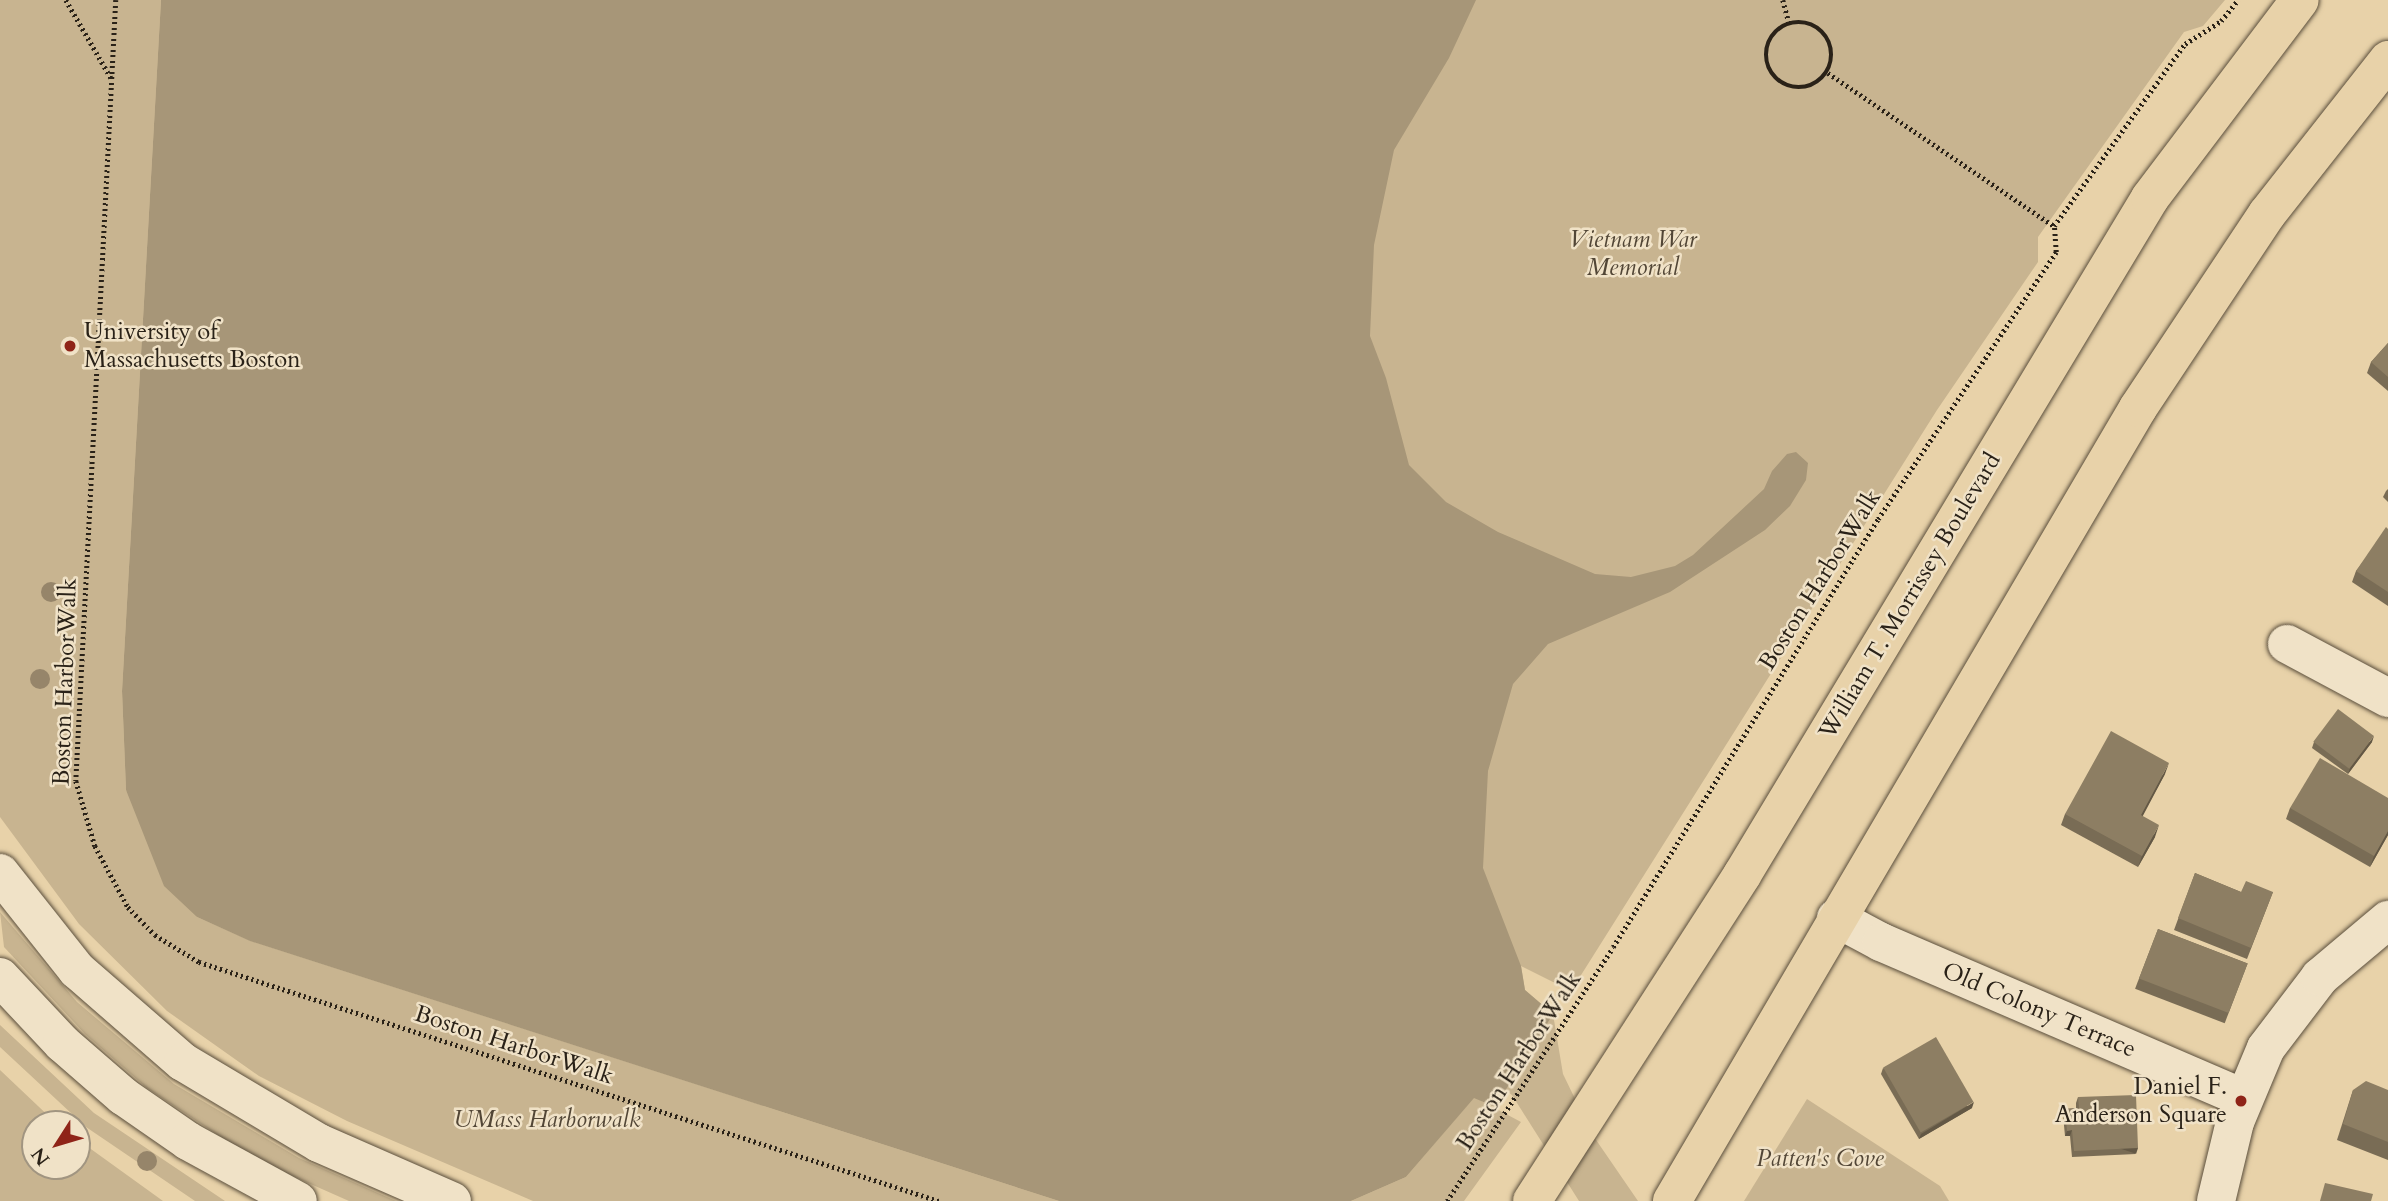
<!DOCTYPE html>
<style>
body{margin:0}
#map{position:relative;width:2388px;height:1201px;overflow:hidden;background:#e8d2a9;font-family:Cardo,serif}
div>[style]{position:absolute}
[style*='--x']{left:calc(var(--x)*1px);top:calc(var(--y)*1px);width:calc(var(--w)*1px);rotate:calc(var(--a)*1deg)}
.green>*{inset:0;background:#c8b490}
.water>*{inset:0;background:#a79678}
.path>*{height:4.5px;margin-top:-2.25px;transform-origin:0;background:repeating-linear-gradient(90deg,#2a2218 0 2px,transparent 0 5.5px)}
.path>.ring{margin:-2.25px;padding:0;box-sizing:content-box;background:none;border:4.5px solid #2a2218;border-radius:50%}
.roads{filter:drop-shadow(0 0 2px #5a4e3c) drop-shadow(0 0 2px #5a4e3c)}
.street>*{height:38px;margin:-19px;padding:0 19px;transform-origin:19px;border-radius:19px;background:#f0e2c7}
.secondary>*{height:38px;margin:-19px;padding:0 19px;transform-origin:19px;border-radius:19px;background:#f0e2c7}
.primary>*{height:38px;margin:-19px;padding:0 19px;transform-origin:19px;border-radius:19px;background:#e8d2a9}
.trees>*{width:20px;height:20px;margin:-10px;border-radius:50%;background:#96856a}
.wall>*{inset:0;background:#796c55;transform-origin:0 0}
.shaded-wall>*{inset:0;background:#635845;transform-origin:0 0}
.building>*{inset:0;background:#8d7e63;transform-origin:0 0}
.dots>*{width:19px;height:19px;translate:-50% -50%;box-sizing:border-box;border:4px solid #f0e2c7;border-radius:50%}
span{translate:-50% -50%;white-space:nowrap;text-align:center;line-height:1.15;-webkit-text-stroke:5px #f0e2c7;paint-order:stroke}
.park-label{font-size:24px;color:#524636;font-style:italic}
.poi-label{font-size:24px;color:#2a2218}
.left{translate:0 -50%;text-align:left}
.right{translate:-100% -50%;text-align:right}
.street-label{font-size:24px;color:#2a2218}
.north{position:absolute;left:21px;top:1110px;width:70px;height:70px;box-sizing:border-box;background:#f0e2c7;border:2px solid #a19581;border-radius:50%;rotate:233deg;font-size:19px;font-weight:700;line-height:28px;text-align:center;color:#2a2218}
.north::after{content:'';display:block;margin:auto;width:24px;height:32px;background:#8f2418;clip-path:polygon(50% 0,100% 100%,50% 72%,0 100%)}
</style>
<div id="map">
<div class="green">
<i style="clip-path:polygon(0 0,161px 0,122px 691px,126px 790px,197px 917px,251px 941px,1059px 1201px,533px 1201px,347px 1121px,259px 1076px,167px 1011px,79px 924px,0 817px)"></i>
<i style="clip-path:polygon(252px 0,2225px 0,2203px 26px,2184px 32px,2038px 237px,2038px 262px,1937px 410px,1571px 991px,1521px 966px,1525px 990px,1553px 1014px,1563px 1074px,1592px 1134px,1638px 1201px,1579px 1201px,1512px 1095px,1487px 1077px)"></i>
<i style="clip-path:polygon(0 912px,77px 1002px,174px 1084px,299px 1158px,396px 1201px,349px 1201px,288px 1174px,224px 1139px,147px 1088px,85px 1034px,4px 947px)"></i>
<i style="clip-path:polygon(0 1025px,94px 1113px,225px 1201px,195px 1201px,86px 1127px,0 1047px)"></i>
<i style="clip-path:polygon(0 1070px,57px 1124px,35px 1124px,35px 1166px,77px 1166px,77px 1139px,163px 1201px,0 1201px)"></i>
<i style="clip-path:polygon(1474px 1097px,1521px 1122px,1464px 1201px,1351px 1201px,1406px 1177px)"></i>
<i style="clip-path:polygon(1807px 1099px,1940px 1186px,1949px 1201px,1744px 1201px)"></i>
</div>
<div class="water">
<i style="clip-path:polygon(161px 0,1476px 0,1449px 58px,1394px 150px,1374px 245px,1370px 336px,1386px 378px,1409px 465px,1446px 502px,1498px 532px,1595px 574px,1631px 577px,1675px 566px,1693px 555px,1764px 489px,1772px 471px,1787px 454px,1796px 452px,1808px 463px,1806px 480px,1790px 506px,1765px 530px,1670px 592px,1548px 644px,1513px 684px,1488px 771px,1483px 868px,1521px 966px,1525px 990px,1553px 1014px,1495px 1107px,1474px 1098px,1406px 1177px,1351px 1201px,1059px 1201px,250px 941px,197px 917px,164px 886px,126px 790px,122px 691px)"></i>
</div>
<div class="path">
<i style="--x:66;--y:0;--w:90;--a:60"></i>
<i style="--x:116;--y:0;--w:782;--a:92.93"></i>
<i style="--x:76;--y:781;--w:68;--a:73.7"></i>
<i style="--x:95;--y:846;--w:69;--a:61.6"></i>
<i style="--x:128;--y:907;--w:39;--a:46"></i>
<i style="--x:155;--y:935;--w:52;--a:31.5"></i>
<i style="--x:199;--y:962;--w:778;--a:17.9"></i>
<i style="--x:1783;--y:0;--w:24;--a:75"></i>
<i class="ring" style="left:1766px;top:22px;width:61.5px;height:61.5px"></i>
<i style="--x:1828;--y:73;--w:273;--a:34.1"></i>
<i style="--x:1447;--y:1201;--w:303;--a:-56.8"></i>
<i style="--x:1613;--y:947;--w:503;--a:-58.24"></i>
<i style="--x:1878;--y:519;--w:321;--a:-56.3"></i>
<i style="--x:2056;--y:252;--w:26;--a:-94"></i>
<i style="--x:2054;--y:226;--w:224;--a:-54.3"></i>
<i style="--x:2185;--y:44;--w:43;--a:-32.6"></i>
<i style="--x:2221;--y:21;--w:27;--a:-51"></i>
</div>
<div class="roads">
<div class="street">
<i style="--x:2287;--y:644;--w:115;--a:28.1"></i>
</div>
<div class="secondary">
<i style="--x:0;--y:873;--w:124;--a:51.6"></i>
<i style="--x:77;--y:970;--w:140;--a:41"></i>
<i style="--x:183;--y:1062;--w:158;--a:30.8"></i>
<i style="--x:319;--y:1143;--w:145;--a:23.6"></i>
<i style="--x:1836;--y:918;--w:51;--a:28.1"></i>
<i style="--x:1881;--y:942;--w:394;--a:23.3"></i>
<i style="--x:0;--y:977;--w:91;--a:46.8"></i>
<i style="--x:62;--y:1043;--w:81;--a:41"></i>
<i style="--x:123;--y:1096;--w:79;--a:34.7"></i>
<i style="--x:188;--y:1141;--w:125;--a:28.6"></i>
<i style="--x:2216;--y:1201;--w:81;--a:-76.5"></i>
<i style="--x:2235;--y:1122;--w:80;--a:-67.3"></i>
<i style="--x:2266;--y:1048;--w:89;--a:-52.7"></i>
<i style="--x:2320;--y:977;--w:89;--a:-40"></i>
</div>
<div class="primary">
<i style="--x:1532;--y:1201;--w:388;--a:-57.2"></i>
<i style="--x:1742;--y:875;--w:790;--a:-58.92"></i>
<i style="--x:2150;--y:198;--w:248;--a:-52.9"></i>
<i style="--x:1672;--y:1201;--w:920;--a:-59.56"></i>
<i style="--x:2138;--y:408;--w:233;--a:-56.4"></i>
<i style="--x:2267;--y:214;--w:196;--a:-51.8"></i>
</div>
</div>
<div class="trees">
<i style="left:51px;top:592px"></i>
<i style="left:40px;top:679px"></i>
<i style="left:147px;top:1161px"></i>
</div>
<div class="wall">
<i style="clip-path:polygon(2388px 343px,2388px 391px,2367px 373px,2371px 362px)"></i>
<i style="clip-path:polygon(2388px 489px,2388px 502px,2383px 497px,2386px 491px)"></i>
<i style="clip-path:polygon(2388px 529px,2388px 606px,2352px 582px,2356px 571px)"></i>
<i style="clip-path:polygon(2314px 742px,2372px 742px,2348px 774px,2312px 748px)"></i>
<i style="clip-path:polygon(2165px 774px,2142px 816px,2155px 837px,2138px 867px,2061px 825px,2065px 814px)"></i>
<i style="clip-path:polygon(2388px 798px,2388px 835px,2370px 867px,2286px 819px,2290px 808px)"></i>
<i style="clip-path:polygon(2195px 873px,2241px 892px,2273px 892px,2247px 959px,2174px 930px)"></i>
<i style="left:2158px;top:929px;width:96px;height:64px;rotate:21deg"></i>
<i style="clip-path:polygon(1883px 1068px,1972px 1108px,1919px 1139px,1881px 1074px)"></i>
<i style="clip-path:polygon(2353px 1090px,2388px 1090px,2388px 1160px,2337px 1140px)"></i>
<i style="clip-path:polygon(2078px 1097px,2136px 1154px,2072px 1157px,2070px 1136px,2065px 1136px,2063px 1115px,2065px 1109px,2076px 1108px,2076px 1103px)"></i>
</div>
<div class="shaded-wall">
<i style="clip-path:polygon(2374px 736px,2372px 742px,2348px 774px,2350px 768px)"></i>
<i style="clip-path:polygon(2169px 763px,2165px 774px,2137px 827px,2141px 815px)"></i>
<i style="clip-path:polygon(2159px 825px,2155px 837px,2138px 867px,2142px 856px)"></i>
<i style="clip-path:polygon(2388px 831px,2388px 835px,2370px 867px,2374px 856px)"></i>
<i style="clip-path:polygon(1974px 1102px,1972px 1108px,1919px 1139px,1921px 1134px)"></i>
<i style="clip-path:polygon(2072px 1130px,2070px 1136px,2065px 1136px,2067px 1131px)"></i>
<i style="left:2138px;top:1148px;width:6px;height:64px;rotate:108deg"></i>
</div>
<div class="building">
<i style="clip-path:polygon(2388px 343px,2388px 377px,2371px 362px)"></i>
<i style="clip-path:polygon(2386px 527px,2388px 529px,2388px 592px,2356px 571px)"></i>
<i style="left:2338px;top:709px;width:45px;height:41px;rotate:37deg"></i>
<i style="clip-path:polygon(2111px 731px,2169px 763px,2141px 815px,2159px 825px,2142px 856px,2065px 814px)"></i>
<i style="clip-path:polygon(2320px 758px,2388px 798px,2388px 831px,2374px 856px,2290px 808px)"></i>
<i style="clip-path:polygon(2195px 873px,2241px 892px,2246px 881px,2273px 892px,2251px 948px,2178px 918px)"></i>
<i style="left:2158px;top:929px;width:96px;height:53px;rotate:21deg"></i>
<i style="left:1936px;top:1037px;width:75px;height:61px;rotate:60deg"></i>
<i style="clip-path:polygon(2366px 1081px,2388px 1090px,2388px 1142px,2343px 1124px,2353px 1090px)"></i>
<i style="clip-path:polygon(2136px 1095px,2138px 1148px,2074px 1151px,2072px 1130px,2067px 1131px,2065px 1109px,2079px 1108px,2078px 1097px)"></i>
<i style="clip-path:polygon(2325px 1183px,2373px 1194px,2371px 1201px,2320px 1201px)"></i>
</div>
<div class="dots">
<i style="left:70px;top:346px;background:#8f2418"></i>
<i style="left:2241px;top:1101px;background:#8f2418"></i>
</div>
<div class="park-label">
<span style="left:1633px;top:254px">Vietnam War<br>Memorial</span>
<span style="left:547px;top:1120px">UMass Harborwalk</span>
<span style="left:1820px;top:1159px">Patten's Cove</span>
</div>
<div class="poi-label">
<span class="left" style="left:84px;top:346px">University of<br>Massachusetts Boston</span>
<span class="right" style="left:2227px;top:1101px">Daniel F.<br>Anderson Square</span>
</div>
<div class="street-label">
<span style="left:1820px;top:580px;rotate:-58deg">Boston HarborWalk</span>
<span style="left:1910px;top:596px;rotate:-59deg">William T. Morrissey Boulevard</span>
<span style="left:65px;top:682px;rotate:-88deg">Boston HarborWalk</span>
<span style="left:2039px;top:1010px;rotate:23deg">Old Colony Terrace</span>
<span style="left:514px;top:1045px;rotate:18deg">Boston HarborWalk</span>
<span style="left:1519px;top:1061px;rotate:-57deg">Boston HarborWalk</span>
</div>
<div class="north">N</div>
</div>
